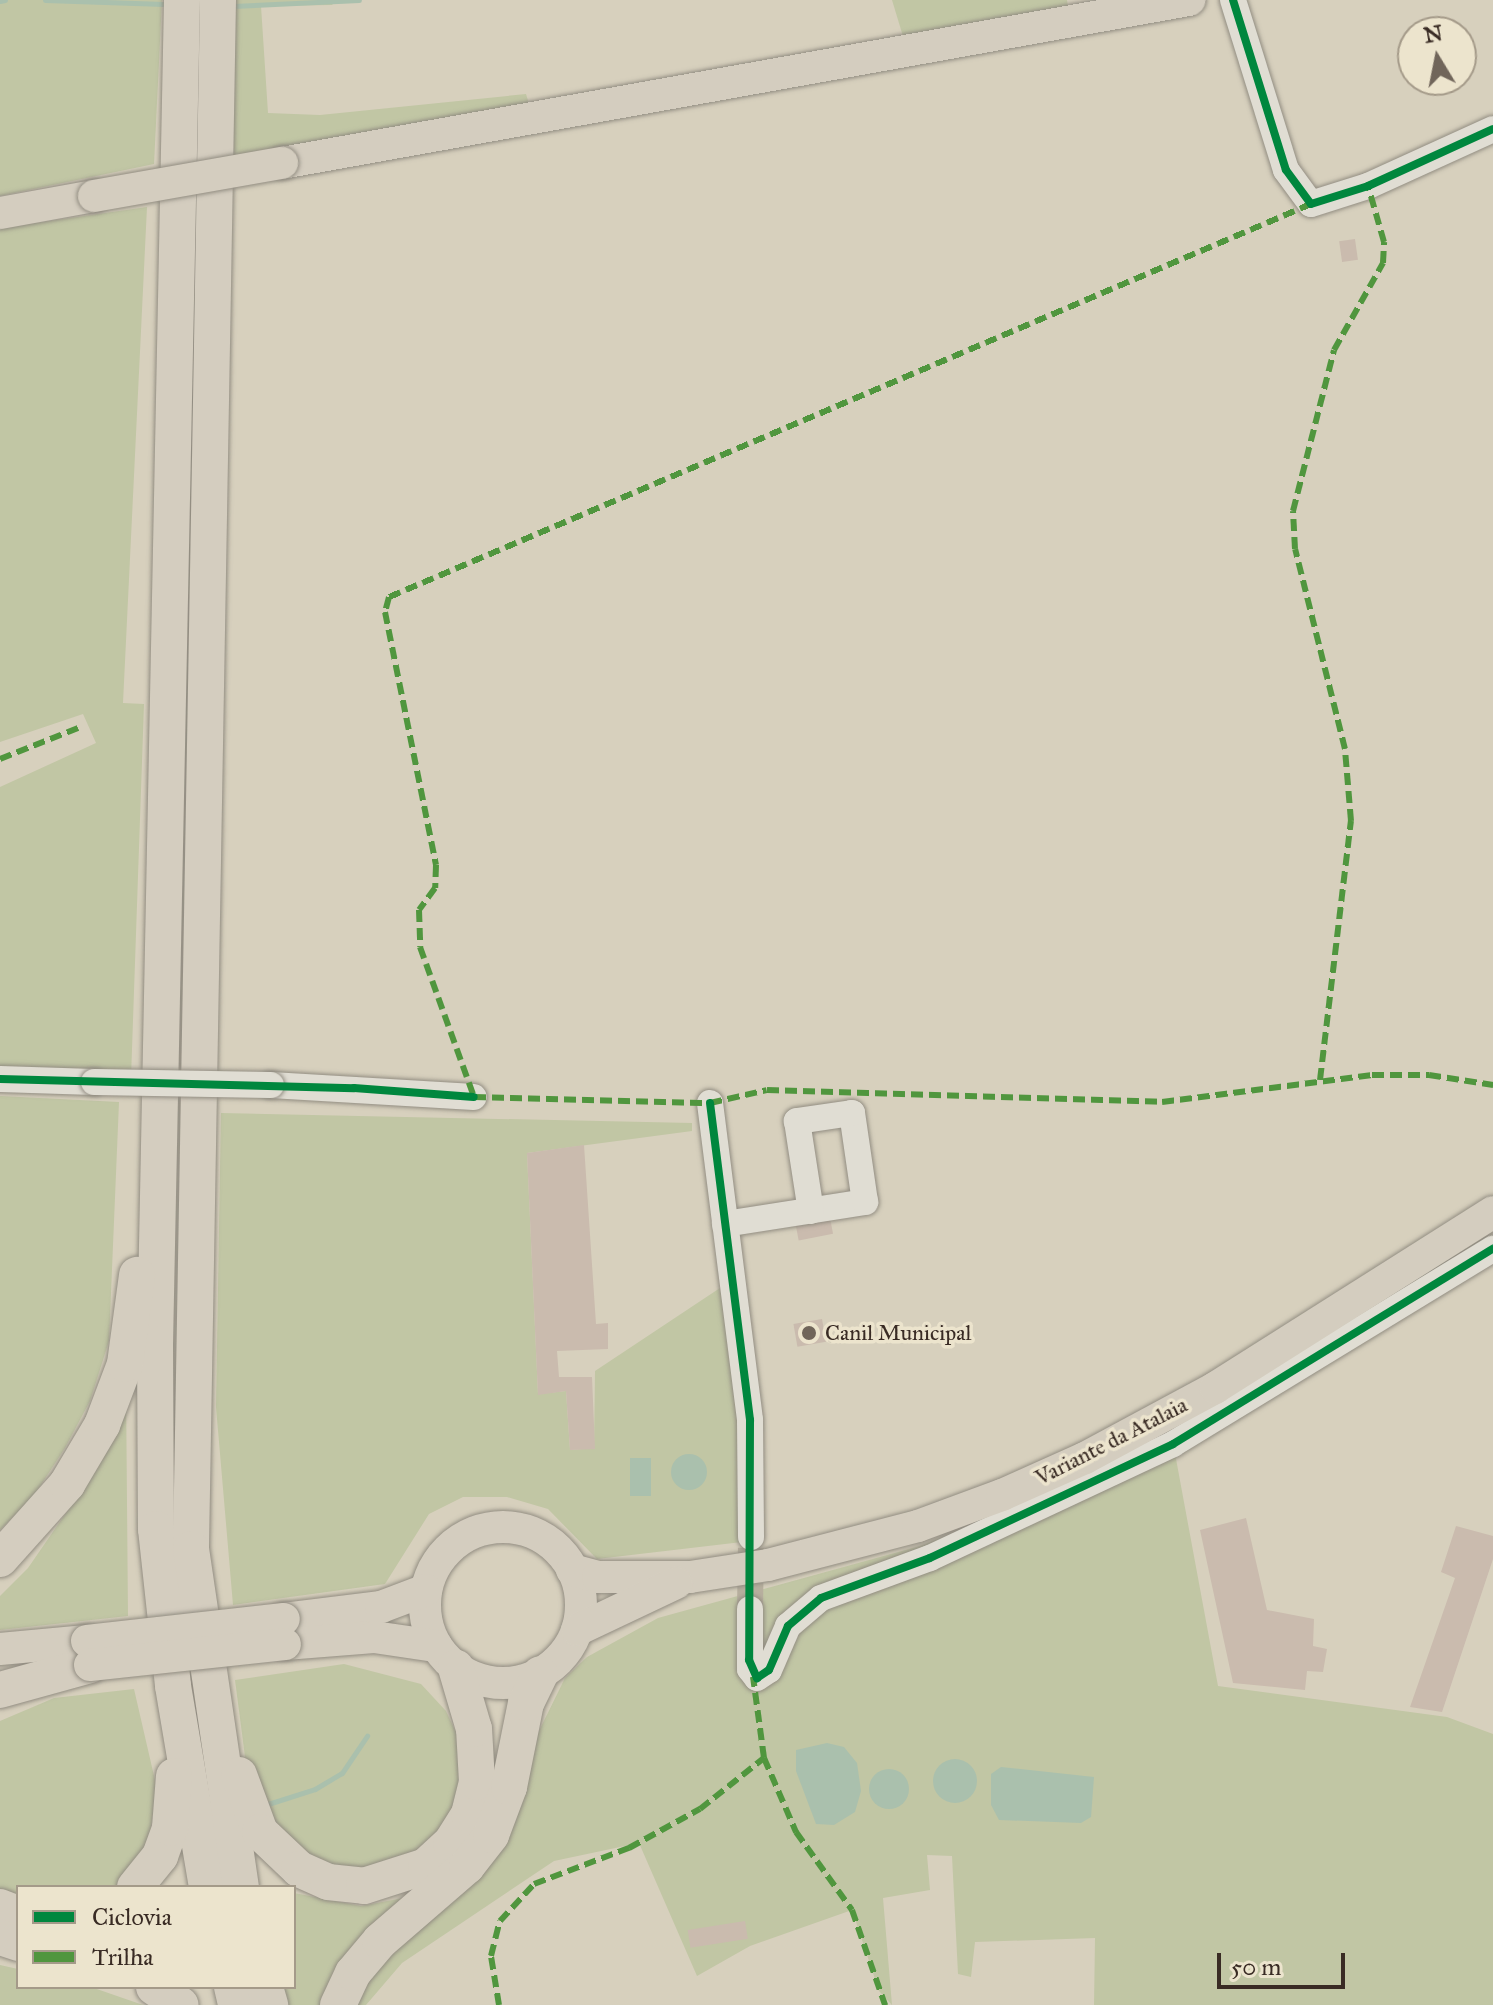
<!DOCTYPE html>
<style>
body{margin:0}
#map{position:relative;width:1493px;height:2005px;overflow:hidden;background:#d7d0bd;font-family:"IM FELL Great Primer",serif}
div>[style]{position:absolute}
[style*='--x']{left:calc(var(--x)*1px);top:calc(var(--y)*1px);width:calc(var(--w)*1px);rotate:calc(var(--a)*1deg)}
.green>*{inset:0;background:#c1c6a4}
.water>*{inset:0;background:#aac0ad;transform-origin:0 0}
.round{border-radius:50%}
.stream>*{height:5px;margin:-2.5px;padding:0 2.5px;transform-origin:2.5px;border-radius:2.5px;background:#aac0ad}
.building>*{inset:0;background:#cabbae;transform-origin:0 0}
.minor-tunnel>*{height:26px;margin-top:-13px;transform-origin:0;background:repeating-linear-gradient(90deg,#b7af9e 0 26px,transparent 0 39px)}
.roads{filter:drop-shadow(0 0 2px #928d82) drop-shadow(0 0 2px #928d82)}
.minor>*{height:26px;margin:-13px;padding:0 13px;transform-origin:13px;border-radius:13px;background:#e0ddd3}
.major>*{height:32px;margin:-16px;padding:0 16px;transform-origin:16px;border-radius:16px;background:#d4cdbf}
.major>.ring{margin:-16px;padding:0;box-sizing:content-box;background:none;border:32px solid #d4cdbf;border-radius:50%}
.highway>*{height:36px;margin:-18px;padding:0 18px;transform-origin:18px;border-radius:18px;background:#d4cdbf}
.bridges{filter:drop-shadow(0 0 2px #928d82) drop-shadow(0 0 2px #928d82)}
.minor-bridge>*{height:26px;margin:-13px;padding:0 13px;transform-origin:13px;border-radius:13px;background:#e0ddd3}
.major-bridge>*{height:32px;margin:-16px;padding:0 16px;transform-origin:16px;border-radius:16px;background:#d4cdbf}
.quiet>*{height:6px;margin-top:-3px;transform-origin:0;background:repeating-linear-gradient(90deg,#50963e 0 12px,transparent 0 18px)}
.cycleway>*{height:8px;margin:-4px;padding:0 4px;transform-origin:4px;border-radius:4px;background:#00873e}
.dots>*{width:22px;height:22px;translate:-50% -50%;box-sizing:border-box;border:4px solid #ece4cd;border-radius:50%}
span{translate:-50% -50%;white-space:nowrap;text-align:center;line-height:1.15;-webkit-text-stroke:7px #ece4cd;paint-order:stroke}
.poi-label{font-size:22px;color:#392b24}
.left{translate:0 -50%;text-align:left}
.street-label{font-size:22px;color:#392b24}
.legend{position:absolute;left:16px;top:1885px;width:280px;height:104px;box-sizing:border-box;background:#ece4cd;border:2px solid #a49a89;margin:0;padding:10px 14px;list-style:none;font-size:24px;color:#392b24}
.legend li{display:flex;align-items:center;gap:16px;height:40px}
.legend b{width:40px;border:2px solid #a49a89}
.north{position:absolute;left:1397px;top:16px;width:80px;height:80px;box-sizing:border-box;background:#ece4cd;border:2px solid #a49a89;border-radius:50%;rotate:350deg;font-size:22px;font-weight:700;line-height:32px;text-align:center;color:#392b24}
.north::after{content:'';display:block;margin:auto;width:28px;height:36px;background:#70655a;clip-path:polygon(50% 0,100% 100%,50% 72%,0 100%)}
.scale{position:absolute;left:1217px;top:1953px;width:128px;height:36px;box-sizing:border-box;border:4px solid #392b24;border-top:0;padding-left:10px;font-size:24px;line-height:28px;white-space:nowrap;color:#392b24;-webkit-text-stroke:6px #ece4cd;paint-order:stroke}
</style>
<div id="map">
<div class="green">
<i style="clip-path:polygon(0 0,162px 0,154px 164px,0 196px)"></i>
<i style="clip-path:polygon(232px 0,336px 0,332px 5px,261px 6px,268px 113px,320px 115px,526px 94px,530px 107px,230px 164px)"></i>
<i style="clip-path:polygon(892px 0,1067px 0,1069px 15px,905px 43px)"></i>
<i style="clip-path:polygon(147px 207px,123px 703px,144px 704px,131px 1078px,0 1070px,0 787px,96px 743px,83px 714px,0 742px,0 228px)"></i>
<i style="clip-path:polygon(0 1096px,119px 1102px,109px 1341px,90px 1401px,65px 1448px,33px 1497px,0 1530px)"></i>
<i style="clip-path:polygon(221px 1113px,692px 1123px,692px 1131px,527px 1153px,538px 1394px,566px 1391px,570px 1450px,594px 1448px,595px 1371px,720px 1288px,739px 1407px,742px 1542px,597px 1559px,548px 1509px,507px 1497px,463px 1497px,429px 1514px,385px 1584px,233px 1605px,216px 1407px)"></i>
<i style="clip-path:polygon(126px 1387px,128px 1616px,0 1630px,0 1596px,28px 1568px,77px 1497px)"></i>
<i style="clip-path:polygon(1174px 1448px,1218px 1686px,1447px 1717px,1493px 1734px,1493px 2005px,1094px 2005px,1095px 1938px,975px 1942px,971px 1977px,958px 1974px,952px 1856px,927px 1855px,930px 1890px,883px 1898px,892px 2005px,879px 1991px,852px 1910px,750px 1946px,697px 1976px,639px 1843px,554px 1861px,402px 1963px,366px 2005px,353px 2005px,537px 1735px,565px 1678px,587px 1657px,658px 1618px,920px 1546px)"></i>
<i style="clip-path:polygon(344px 1664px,421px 1684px,446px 1711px,458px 1737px,462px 1777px,442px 1841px,356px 1878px,305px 1866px,250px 1795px,235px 1680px)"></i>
<i style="clip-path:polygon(134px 1689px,157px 1789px,147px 1851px,122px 1887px,18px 1887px,18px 1904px,0 1897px,0 1721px,54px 1698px)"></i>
<i style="clip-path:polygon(294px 1893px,361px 1906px,419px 1895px,321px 2005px,287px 2005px,282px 1987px,294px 1987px)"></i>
<i style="clip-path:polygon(0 1965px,18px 1969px,18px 1987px,91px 1987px,143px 2005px,0 2005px)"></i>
</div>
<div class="water">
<i class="round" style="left:671px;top:1454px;width:36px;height:36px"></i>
<i style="left:630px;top:1458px;width:21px;height:38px"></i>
<i style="clip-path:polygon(827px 1743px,844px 1747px,857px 1763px,861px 1791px,855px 1812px,834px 1825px,816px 1824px,796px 1771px,796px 1750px)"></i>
<i class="round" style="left:933px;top:1759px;width:44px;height:44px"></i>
<i style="clip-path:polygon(1001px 1767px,1094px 1777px,1091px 1817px,1081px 1823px,999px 1820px,991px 1805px,991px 1774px)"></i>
<i class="round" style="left:869px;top:1769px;width:40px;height:40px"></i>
</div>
<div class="stream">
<i style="--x:45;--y:0;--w:119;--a:1.9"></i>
<i style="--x:0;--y:1;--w:5;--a:-11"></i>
<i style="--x:233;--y:6;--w:126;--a:-2.7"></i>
<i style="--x:268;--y:1804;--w:49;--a:-17.7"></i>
<i style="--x:315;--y:1789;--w:31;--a:-31"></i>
<i style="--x:342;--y:1773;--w:45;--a:-56"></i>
</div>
<div class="building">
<i style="left:1355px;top:239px;width:21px;height:16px;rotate:82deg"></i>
<i style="clip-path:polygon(584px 1145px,596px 1324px,608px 1323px,608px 1349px,557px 1351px,559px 1377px,592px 1377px,595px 1449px,570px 1450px,566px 1391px,538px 1395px,527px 1153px)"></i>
<i style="left:830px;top:1218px;width:16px;height:35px;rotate:79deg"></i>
<i style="left:822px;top:1319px;width:23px;height:29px;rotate:80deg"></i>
<i style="clip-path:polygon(1246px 1518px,1267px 1610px,1314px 1619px,1313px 1646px,1327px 1649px,1323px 1672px,1307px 1671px,1305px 1690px,1233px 1683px,1200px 1530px)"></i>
<i style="clip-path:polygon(1456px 1526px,1493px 1536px,1493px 1559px,1442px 1712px,1410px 1707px,1455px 1578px,1441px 1572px)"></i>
<i style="left:745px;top:1921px;width:18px;height:58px;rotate:81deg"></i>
</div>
<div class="minor-tunnel">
<i style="--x:750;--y:1609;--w:61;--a:-89.1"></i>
</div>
<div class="roads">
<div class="minor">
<i style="--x:1233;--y:0;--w:178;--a:72.7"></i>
<i style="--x:1286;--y:170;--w:42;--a:53.7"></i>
<i style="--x:1311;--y:204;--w:60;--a:-17.5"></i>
<i style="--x:1368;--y:186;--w:137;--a:-24.5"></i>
<i style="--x:0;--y:1079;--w:94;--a:1.8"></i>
<i style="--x:271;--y:1085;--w:203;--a:3.4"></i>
<i style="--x:710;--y:1103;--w:320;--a:82.8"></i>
<i style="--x:750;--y:1420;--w:117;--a:89.5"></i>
<i style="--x:725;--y:1224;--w:142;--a:-8.9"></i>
<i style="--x:865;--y:1202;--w:90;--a:-98.3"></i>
<i style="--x:852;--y:1113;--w:56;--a:171.7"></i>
<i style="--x:797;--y:1121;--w:91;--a:81.2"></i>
<i style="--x:750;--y:1609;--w:60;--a:90"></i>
<i style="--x:750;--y:1669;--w:11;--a:52"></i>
<i style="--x:757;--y:1678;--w:14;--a:-34"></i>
<i style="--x:769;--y:1670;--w:48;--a:-66.6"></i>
<i style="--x:788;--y:1626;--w:43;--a:-40.3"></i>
<i style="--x:821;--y:1598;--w:116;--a:-20.2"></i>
<i style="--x:930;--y:1558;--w:268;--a:-25.1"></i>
<i style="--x:1173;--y:1444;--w:375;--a:-31.4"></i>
</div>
<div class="major">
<i style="--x:282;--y:163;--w:922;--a:-10.19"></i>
<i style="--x:0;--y:213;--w:96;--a:-10.3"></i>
<i class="ring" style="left:425px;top:1527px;width:124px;height:124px"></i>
<i style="--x:572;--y:1570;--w:27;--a:15"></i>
<i style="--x:598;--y:1577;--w:92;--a:0"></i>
<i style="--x:690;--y:1577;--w:79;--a:-8.7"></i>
<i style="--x:768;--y:1565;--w:155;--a:-14.6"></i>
<i style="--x:918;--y:1526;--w:90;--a:-20.3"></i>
<i style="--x:1002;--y:1495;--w:91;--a:-24"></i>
<i style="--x:1085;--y:1458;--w:148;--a:-28.3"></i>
<i style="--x:1215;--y:1388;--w:329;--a:-32.3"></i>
<i style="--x:284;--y:1619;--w:98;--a:-7.1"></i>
<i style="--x:381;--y:1607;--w:48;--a:-20.7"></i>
<i style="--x:577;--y:1630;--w:110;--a:-25.4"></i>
<i style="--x:285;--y:1644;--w:89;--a:-4.5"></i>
<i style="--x:374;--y:1637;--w:63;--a:8.3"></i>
<i style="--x:0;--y:1649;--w:87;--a:-5.3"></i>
</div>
<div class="highway">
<i style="--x:182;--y:0;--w:1344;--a:91.15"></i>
<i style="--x:155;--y:1344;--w:185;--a:89.7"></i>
<i style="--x:156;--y:1529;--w:158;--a:83.8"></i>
<i style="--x:173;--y:1686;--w:204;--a:80.4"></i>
<i style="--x:218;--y:0;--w:1549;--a:91"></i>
<i style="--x:191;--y:1549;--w:342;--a:81.6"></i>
<i style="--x:0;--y:1559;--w:101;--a:-48.2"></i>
<i style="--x:67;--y:1484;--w:69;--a:-59.3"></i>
<i style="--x:102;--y:1425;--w:65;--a:-69.3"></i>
<i style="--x:125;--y:1364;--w:90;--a:-82.3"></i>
<i style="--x:0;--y:1690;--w:93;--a:-15.5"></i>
<i style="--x:239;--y:1775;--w:61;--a:69.8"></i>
<i style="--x:260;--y:1832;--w:54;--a:43.5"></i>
<i style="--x:299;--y:1869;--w:32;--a:24"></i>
<i style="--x:328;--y:1882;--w:36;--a:6"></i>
<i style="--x:364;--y:1886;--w:65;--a:-17.9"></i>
<i style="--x:426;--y:1866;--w:34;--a:-43"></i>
<i style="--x:451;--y:1843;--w:34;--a:-58"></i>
<i style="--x:469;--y:1814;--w:33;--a:-76"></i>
<i style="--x:477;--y:1782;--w:53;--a:-93.2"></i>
<i style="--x:474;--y:1729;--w:64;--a:-106.4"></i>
<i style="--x:135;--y:1887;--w:40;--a:-51"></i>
<i style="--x:160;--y:1856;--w:30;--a:-70"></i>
<i style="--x:170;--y:1828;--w:52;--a:-85.6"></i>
<i style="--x:0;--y:1907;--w:19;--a:21"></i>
<i style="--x:0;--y:1937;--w:19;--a:18"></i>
<i style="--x:154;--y:1987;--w:32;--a:34"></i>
<i style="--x:232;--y:1987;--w:18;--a:77"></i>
<i style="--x:265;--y:1987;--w:19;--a:74"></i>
<i style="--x:338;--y:2005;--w:35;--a:-65"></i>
<i style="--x:353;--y:1973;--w:42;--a:-49.8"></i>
<i style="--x:380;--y:1941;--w:115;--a:-40.8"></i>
<i style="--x:467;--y:1866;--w:39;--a:-52"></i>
<i style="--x:491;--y:1835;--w:51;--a:-69.4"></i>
<i style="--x:509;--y:1787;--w:86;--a:-78.6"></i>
<i style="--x:526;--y:1703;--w:32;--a:-64"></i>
</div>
</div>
<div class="bridges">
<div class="minor-bridge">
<i style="--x:94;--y:1082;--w:177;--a:1"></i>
</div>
<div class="major-bridge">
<i style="--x:94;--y:196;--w:191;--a:-10"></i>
<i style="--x:87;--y:1641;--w:198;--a:-6.4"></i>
<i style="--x:90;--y:1665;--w:196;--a:-6.1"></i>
</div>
</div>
<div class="quiet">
<i style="--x:1311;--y:204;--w:1002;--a:156.91"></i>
<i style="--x:389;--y:597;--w:16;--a:105"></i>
<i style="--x:385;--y:612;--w:258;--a:78.6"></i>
<i style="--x:436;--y:865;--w:23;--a:92"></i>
<i style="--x:435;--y:888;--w:27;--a:126"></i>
<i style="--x:419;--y:910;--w:37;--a:88"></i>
<i style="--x:420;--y:947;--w:159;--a:70.2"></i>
<i style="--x:474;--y:1097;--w:236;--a:1.5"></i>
<i style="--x:710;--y:1103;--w:58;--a:-12.8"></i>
<i style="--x:767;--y:1090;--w:395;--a:1.7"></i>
<i style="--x:1162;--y:1102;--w:212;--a:-7.3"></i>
<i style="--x:1372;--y:1075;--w:57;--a:0"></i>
<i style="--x:1429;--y:1075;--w:65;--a:8.9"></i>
<i style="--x:0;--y:759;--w:84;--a:-21.7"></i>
<i style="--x:1320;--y:1080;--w:261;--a:-83.2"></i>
<i style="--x:1351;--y:821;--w:72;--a:-94.8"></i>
<i style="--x:1345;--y:749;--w:206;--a:-104"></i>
<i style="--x:1295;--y:549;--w:38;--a:-93"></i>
<i style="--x:1293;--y:511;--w:166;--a:-75.7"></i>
<i style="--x:1334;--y:350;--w:100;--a:-60.6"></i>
<i style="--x:1383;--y:263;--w:21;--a:-87"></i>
<i style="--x:1384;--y:242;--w:58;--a:-105.9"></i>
<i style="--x:764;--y:1758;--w:81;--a:66.6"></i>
<i style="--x:796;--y:1832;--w:96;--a:54.3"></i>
<i style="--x:852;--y:1910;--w:101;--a:70.8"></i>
<i style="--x:499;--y:2005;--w:50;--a:-99.3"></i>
<i style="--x:491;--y:1956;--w:36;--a:-76"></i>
<i style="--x:500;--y:1921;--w:50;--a:-47.4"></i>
<i style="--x:534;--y:1884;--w:102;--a:-20.8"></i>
<i style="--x:629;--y:1848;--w:81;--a:-28.8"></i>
<i style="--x:700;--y:1809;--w:82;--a:-38.6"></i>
<i style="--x:764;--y:1758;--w:82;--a:-97.7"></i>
</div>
<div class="cycleway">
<i style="--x:1233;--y:0;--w:178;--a:72.7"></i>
<i style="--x:1286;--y:170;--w:42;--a:53.7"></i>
<i style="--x:1311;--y:204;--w:60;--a:-17.5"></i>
<i style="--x:1368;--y:186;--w:137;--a:-24.5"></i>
<i style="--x:0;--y:1079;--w:354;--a:1.5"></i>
<i style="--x:354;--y:1088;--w:120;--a:4.3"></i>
<i style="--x:710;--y:1103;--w:320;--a:82.8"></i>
<i style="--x:750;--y:1420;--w:240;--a:90.2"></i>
<i style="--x:749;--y:1660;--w:20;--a:66"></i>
<i style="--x:757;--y:1678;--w:14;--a:-34"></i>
<i style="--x:769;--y:1670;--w:48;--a:-66.6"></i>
<i style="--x:788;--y:1626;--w:43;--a:-40.3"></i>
<i style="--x:821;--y:1598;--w:116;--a:-20.2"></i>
<i style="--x:930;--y:1558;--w:268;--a:-25.1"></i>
<i style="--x:1173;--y:1444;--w:375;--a:-31.4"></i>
</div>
<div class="dots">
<i style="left:809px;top:1333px;background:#70655a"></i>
</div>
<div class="poi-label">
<span class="left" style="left:825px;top:1333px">Canil Municipal</span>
</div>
<div class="street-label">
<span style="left:1111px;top:1441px;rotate:-27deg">Variante da Atalaia</span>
</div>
<ul class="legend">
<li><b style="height:10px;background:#00873e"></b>Ciclovia</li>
<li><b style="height:10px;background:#50963e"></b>Trilha</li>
</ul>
<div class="north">N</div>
<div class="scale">50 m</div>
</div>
